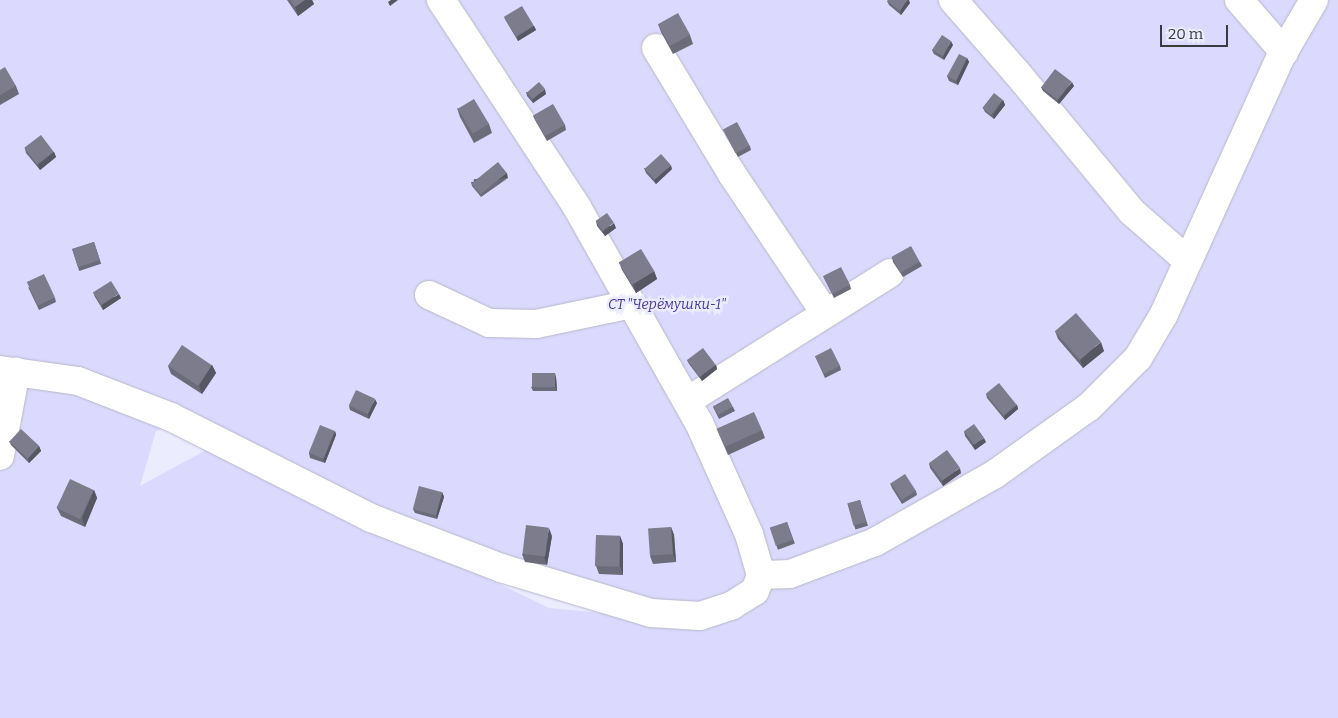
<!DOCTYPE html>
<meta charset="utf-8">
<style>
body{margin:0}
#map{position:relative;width:1338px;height:718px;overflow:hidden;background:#ececff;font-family:Bitter,serif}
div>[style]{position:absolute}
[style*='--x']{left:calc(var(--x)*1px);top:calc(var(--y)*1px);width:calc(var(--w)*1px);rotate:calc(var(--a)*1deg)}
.green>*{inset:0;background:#dbdafe}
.roads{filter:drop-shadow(0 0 1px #b7b7c9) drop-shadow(0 0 1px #b7b7c9)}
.minor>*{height:28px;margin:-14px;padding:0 14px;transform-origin:14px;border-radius:14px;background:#fff}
.wall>*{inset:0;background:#6b6b79;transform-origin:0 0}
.shaded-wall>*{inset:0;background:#575763;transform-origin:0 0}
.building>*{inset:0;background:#7c7c8d;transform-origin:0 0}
span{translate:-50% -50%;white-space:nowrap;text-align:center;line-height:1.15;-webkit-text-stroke:5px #ececff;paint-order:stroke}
.park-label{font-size:14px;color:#4b399c;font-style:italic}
.scale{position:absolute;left:1160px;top:25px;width:68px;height:22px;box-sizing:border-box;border:2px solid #3a3a41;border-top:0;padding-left:6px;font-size:15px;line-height:18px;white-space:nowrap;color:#3a3a41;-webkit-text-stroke:4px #ececff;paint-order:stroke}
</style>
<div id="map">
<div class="green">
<i style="clip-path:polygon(evenodd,0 0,1338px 0,1338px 718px,0 718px,0 0,172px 426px,273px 480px,206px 450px,140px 486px,156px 431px,172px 426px,0 0,446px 558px,655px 618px,549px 608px,446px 558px)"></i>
</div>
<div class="roads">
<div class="minor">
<i style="--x:953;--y:0;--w:97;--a:48.8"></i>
<i style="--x:1017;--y:73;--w:180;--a:50.4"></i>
<i style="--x:1132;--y:212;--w:74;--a:41.2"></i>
<i style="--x:1239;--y:0;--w:69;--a:49.1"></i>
<i style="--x:656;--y:48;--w:147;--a:58.9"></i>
<i style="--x:732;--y:174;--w:167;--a:56.2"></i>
<i style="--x:429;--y:295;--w:66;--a:25"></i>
<i style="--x:489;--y:323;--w:47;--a:1.2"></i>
<i style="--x:536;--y:324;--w:98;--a:-11.8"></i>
<i style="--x:0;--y:370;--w:79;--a:8"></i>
<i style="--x:78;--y:381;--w:100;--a:21.2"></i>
<i style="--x:171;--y:417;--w:224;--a:26.8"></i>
<i style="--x:371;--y:518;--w:139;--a:21"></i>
<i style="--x:501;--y:568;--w:157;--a:16.7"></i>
<i style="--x:651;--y:613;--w:49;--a:3.5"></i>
<i style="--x:700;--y:616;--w:33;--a:-18"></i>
<i style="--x:731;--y:606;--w:28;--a:-32"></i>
<i style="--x:755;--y:591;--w:17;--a:-69"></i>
<i style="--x:761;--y:575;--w:43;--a:-106.3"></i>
<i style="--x:749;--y:534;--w:122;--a:-114.2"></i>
<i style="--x:699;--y:423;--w:248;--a:-119.5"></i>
<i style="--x:577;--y:207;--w:248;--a:-123.3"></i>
<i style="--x:687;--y:401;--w:240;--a:-32.2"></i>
<i style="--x:0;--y:456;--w:86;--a:-79.3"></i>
<i style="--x:761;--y:575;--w:29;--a:-2"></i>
<i style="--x:790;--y:574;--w:91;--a:-20.6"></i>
<i style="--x:875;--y:542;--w:138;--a:-29.5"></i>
<i style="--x:995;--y:474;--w:115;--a:-35.5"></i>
<i style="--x:1089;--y:407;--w:69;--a:-45"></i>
<i style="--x:1138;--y:358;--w:51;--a:-59.4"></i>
<i style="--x:1164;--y:314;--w:281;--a:-65.6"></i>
<i style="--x:1280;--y:58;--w:67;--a:-59.6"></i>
</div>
</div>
<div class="wall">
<i style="clip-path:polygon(287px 0,312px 0,314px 4px,298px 16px)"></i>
<i style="clip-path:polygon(887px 1px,910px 3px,901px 15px,889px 5px)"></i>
<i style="clip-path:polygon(504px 17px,534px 26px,536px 30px,518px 41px,506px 21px)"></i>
<i style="clip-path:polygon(658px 24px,690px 35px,693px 44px,673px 54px,661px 32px)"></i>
<i style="clip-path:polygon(953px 45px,944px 60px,934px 54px,932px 50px)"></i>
<i style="clip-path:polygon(967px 58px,969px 62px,958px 85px,949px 81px,947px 76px)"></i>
<i style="clip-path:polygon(0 70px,16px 86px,19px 94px,0 105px)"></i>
<i style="clip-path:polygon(1074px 86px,1059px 104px,1043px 91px,1041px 87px)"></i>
<i style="clip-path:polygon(526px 92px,546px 94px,533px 103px,527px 96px)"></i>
<i style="clip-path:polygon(1003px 100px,1005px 105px,994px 119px,985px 112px,983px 108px)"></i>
<i style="clip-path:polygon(457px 108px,489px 124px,492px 133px,474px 143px,460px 117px)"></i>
<i style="clip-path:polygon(533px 116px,565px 125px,566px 130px,547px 141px,535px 120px)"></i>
<i style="clip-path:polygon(723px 129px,750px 146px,751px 150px,738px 157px)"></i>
<i style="clip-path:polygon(25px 149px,54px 152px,56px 157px,40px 170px,26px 153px)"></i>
<i style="clip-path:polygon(644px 168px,672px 169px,656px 184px,646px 173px)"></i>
<i style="clip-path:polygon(508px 178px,481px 197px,472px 186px,471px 182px)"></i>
<i style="clip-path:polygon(596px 221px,616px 228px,605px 236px,597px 226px)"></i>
<i style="left:94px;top:242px;width:23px;height:23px;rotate:72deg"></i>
<i style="clip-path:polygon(892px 257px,920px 262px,922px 266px,903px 277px,893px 262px)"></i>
<i style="clip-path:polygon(619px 262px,654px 271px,657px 279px,636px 293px,622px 270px)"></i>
<i style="clip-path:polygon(823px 276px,850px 285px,851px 289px,834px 298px)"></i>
<i style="clip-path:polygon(28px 287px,55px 298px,56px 302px,39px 310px)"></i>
<i style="clip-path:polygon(93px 292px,121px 298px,103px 310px,95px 297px)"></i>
<i style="clip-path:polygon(1055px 331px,1104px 351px,1083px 368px,1058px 339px)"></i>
<i style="clip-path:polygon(815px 356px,840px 366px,841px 370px,825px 378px)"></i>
<i style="clip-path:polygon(687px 360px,716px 365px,717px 369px,702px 381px,689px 364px)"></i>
<i style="clip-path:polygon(212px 365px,216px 373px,202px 394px,171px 374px,168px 366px)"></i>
<i style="clip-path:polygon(556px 377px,557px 391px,533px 391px,531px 387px)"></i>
<i style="clip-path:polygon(986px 394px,1017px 405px,1018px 409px,1005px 420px,987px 398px)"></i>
<i style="clip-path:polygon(377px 403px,369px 419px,350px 410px,349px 406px)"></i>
<i style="clip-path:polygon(713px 407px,733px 407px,735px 411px,719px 419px)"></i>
<i style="clip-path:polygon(717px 429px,762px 430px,765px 438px,728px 455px)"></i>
<i style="clip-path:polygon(335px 431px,336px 435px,325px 463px,310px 458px,309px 453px)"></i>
<i style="clip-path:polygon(964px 431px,986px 442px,975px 450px,965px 436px)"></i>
<i style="clip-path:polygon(9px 441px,39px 446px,41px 451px,29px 463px,11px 445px)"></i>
<i style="clip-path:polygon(929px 463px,961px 473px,943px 486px,930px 468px)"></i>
<i style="clip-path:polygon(890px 483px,916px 491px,917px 495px,902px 504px,892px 488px)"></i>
<i style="clip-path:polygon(94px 490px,97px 498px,85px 527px,61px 516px,57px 508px)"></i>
<i style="clip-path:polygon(442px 492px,444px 497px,437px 519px,415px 513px,413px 509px)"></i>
<i style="left:860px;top:500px;width:27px;height:13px;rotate:73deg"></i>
<i style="left:787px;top:522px;width:23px;height:18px;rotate:70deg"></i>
<i style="clip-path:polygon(671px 527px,674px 535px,676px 562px,653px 564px,650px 556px)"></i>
<i style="clip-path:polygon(552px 536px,547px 565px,525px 562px,522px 554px)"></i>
<i style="clip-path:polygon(620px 536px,623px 544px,623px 575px,599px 574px,596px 566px)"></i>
</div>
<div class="shaded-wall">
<i style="clip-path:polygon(305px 0,312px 0,314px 4px,298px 16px,295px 7px)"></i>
<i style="clip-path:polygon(391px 0,398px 0,390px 6px,388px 2px)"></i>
<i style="clip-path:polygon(907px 0,909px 0,910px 3px,901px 15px,900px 11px)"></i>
<i style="clip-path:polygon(534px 26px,536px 30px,518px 41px,517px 37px)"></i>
<i style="clip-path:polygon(951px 41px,953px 45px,944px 60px,943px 56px)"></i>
<i style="clip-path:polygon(967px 58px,969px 62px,958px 85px,956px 81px)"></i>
<i style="clip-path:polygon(1072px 82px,1074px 86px,1059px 104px,1057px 100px)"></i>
<i style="clip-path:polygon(545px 89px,546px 94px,533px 103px,532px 99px)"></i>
<i style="clip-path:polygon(1003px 100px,1005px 105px,994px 119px,993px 115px)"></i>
<i style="clip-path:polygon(54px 152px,56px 157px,40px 170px,38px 165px)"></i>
<i style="clip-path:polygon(671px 165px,672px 169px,656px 184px,654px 180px)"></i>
<i style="left:507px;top:173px;width:5px;height:34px;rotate:79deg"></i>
<i style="clip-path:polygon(614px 223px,616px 228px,605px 236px,603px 232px)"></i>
<i style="clip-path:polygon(654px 271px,657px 279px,636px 293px,633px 284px)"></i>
<i style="clip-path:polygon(119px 294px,121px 298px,103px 310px,102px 305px)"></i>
<i style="clip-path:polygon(1101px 342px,1104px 351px,1083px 368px,1080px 360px)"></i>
<i style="clip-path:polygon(212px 365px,216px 373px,202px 394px,199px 386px)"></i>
<i style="clip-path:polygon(716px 365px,717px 369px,702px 381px,700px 377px)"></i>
<i style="clip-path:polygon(555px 373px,556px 377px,557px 391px,555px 387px)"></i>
<i style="clip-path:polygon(375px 399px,377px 403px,369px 419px,368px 414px)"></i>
<i style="clip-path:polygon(1017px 405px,1018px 409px,1005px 420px,1004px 416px)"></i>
<i style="clip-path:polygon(335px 431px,336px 435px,325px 463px,323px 459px)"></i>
<i style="clip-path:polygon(984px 438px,986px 442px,975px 450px,973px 445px)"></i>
<i style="clip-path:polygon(39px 446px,41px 451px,29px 463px,28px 459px)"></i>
<i style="clip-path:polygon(960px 468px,961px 473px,943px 486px,942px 481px)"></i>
<i style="clip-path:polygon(94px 490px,97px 498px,85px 527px,82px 518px)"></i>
<i style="clip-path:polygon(442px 492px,444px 497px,437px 519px,436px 515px)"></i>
<i style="clip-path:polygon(671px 527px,674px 535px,676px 562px,673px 554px)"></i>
<i style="clip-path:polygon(549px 528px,552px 536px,547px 565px,544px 557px)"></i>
<i style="clip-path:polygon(620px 536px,623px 544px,623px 575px,620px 566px)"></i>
</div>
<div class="building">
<i style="clip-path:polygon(290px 0,305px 0,295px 7px)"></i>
<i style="clip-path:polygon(888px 0,907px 0,900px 11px,887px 1px)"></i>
<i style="left:522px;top:6px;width:23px;height:21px;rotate:59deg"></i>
<i style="left:678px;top:13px;width:25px;height:23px;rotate:61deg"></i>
<i style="clip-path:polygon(942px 35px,951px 41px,943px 56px,932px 50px)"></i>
<i style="clip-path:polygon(959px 54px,967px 58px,956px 81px,947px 76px)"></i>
<i style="clip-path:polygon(5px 67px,16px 86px,0 95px,0 70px)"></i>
<i style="left:1055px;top:69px;width:21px;height:23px;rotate:37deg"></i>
<i style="left:539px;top:82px;width:9px;height:16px;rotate:49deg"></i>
<i style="left:994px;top:93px;width:11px;height:19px;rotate:38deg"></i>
<i style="left:474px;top:99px;width:29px;height:19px;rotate:59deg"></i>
<i style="left:553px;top:104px;width:24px;height:23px;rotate:60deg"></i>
<i style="left:737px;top:122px;width:27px;height:16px;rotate:62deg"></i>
<i style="left:41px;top:135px;width:21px;height:21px;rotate:53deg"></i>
<i style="left:661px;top:154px;width:15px;height:22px;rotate:48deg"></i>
<i style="left:498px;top:162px;width:14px;height:34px;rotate:51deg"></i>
<i style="left:607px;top:213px;width:12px;height:14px;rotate:55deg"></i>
<i style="left:94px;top:242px;width:19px;height:23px;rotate:72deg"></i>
<i style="left:911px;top:246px;width:18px;height:22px;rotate:61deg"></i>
<i style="left:641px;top:249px;width:26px;height:26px;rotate:59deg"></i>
<i style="left:841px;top:267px;width:20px;height:20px;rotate:63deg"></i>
<i style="left:44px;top:274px;width:26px;height:19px;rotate:65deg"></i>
<i style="left:111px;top:281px;width:15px;height:21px;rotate:58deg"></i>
<i style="left:1076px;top:313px;width:38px;height:28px;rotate:49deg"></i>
<i style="left:182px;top:345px;width:36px;height:25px;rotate:34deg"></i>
<i style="left:703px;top:348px;width:21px;height:20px;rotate:53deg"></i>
<i style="left:831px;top:348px;width:20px;height:18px;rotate:63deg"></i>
<i style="left:532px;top:373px;width:23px;height:14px"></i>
<i style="left:999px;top:383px;width:28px;height:17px;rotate:51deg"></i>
<i style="left:356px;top:390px;width:21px;height:17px;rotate:25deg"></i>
<i style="left:728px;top:398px;width:10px;height:17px;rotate:61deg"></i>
<i style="left:754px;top:412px;width:20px;height:41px;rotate:66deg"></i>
<i style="left:974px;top:424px;width:17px;height:12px;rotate:54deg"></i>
<i style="left:320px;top:425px;width:16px;height:30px;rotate:22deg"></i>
<i style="left:21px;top:429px;width:25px;height:17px;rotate:43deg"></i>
<i style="left:947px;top:450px;width:22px;height:22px;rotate:54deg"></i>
<i style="left:905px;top:474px;width:20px;height:17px;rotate:57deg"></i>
<i style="left:70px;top:479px;width:26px;height:32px;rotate:25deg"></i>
<i style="left:419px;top:486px;width:24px;height:24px;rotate:15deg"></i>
<i style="left:860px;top:500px;width:23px;height:13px;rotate:75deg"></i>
<i style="left:787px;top:522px;width:19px;height:18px;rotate:72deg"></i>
<i style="left:526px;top:525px;width:23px;height:29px;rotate:7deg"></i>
<i style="left:671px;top:527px;width:27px;height:23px;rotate:86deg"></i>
<i style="left:596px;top:535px;width:24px;height:31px;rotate:2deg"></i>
</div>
<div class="park-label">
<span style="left:667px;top:305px">СТ "Черёмушки-1"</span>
</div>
<div class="scale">20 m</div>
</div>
